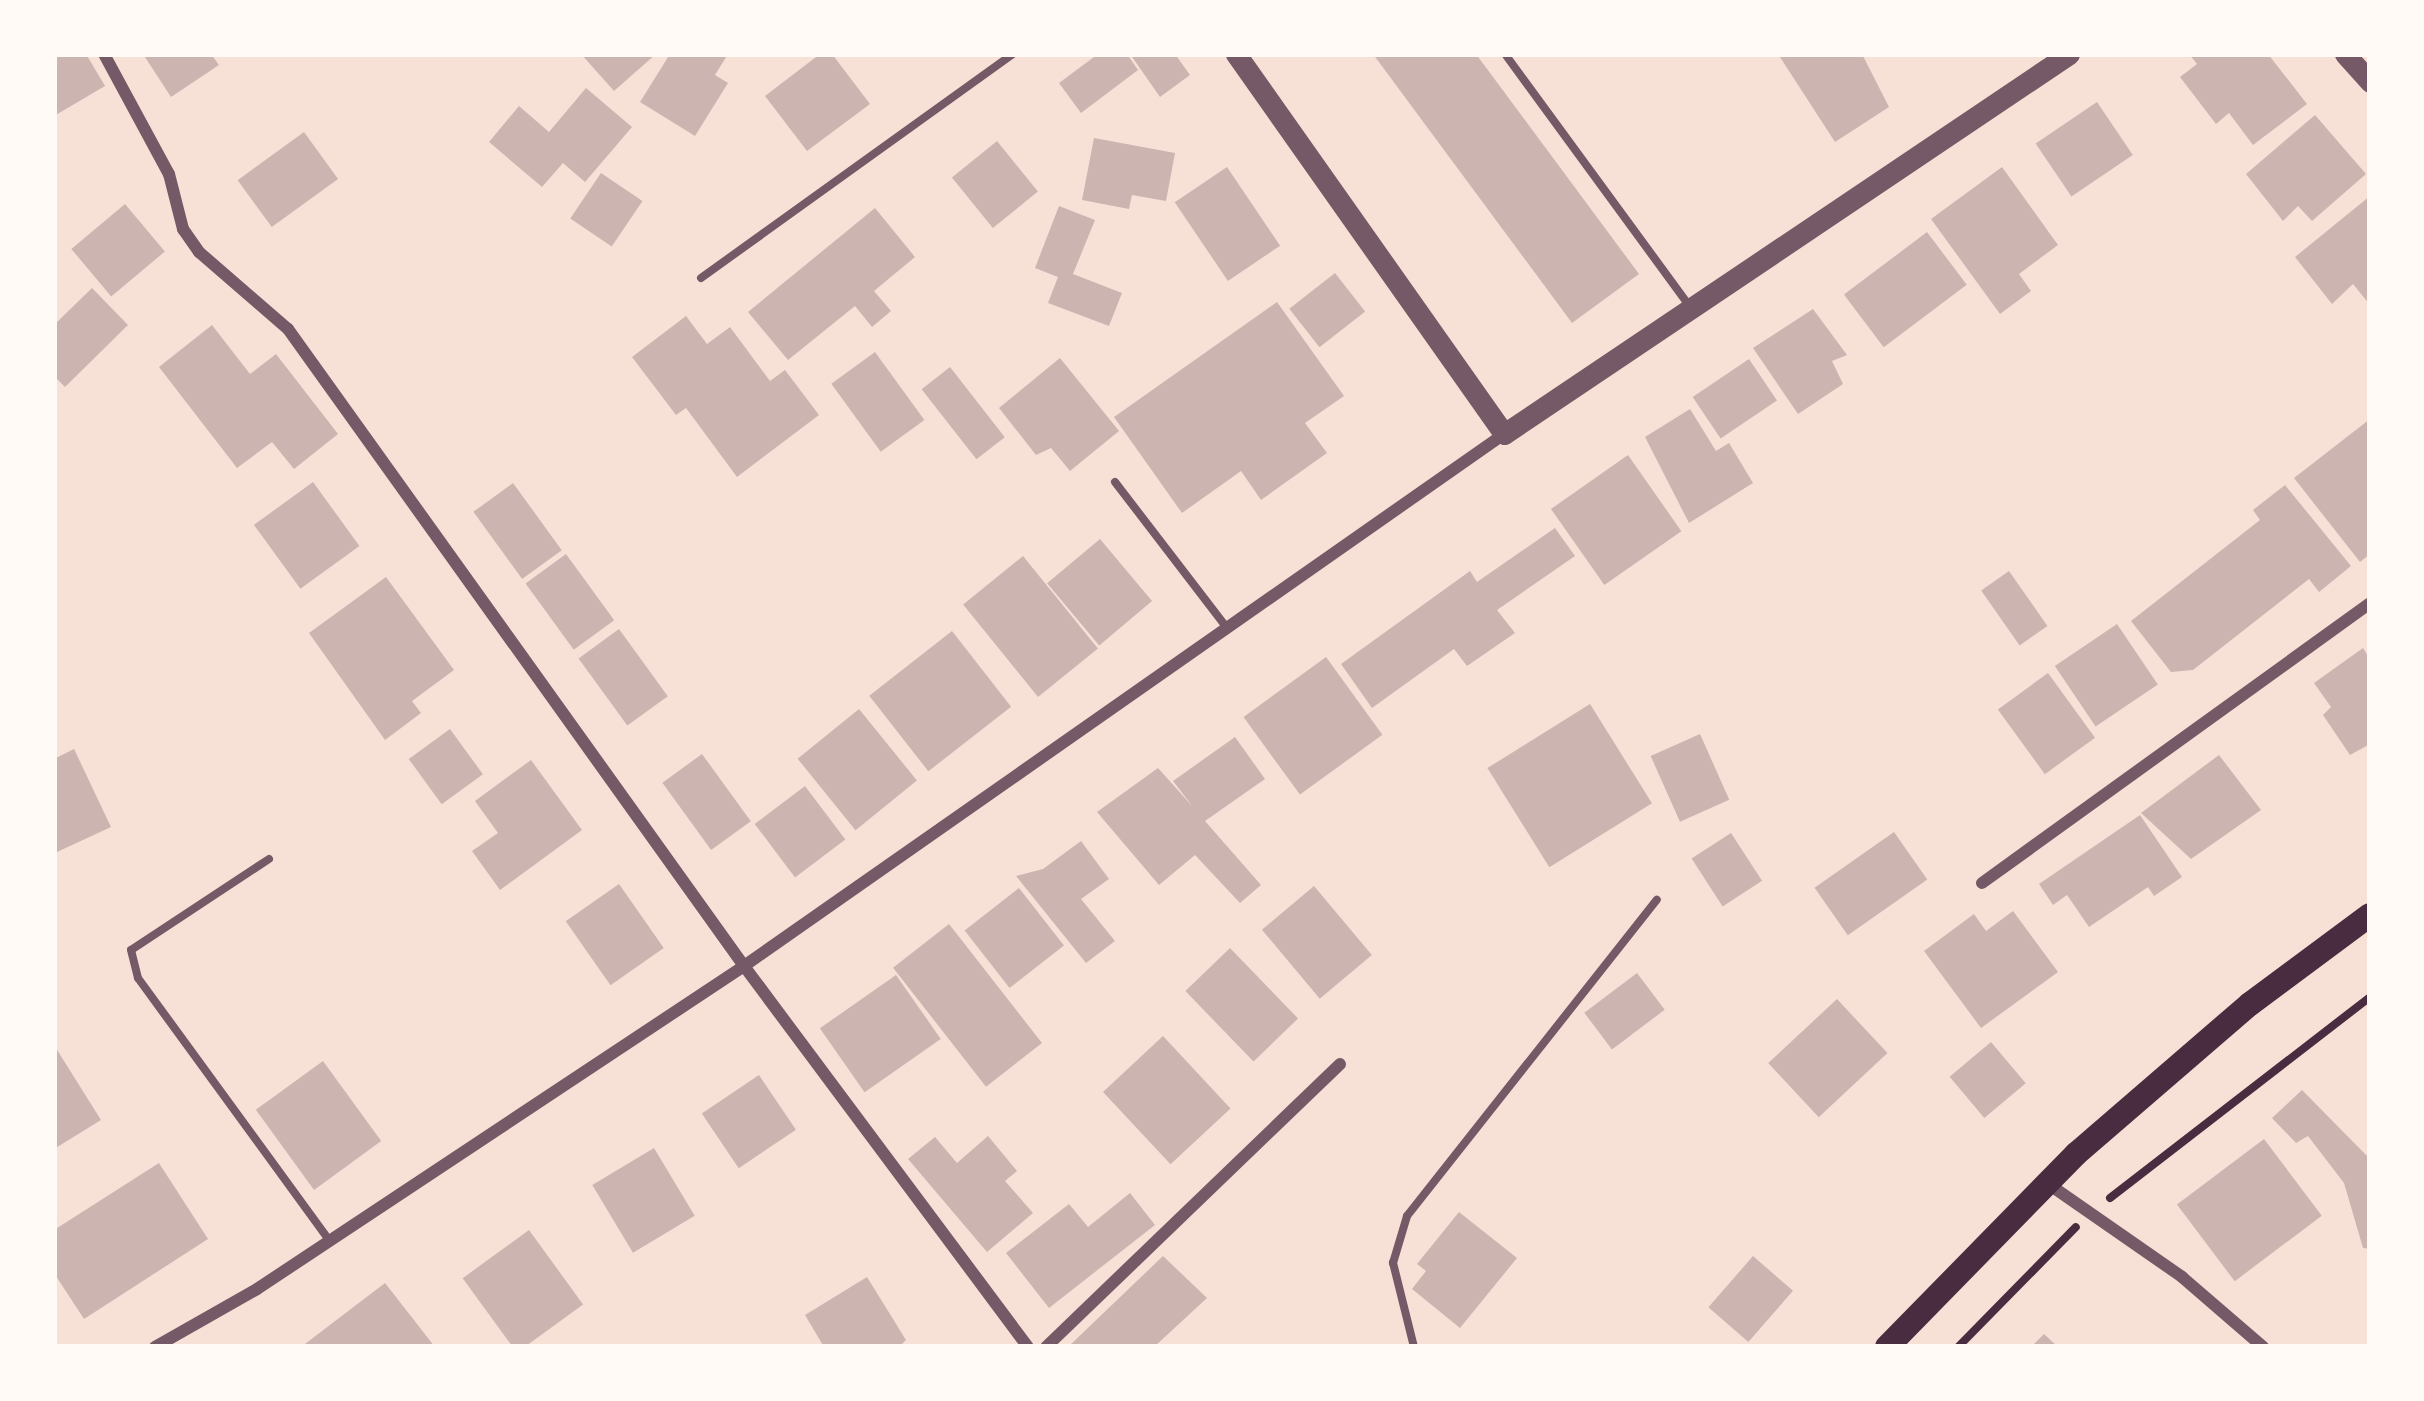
<!DOCTYPE html>
<style>
body{margin:0}
#map{position:relative;width:2424px;height:1401px;overflow:hidden;background:#f7e1d7;font-family:"DM Sans",sans-serif}
div>[style]{position:absolute}
[style*='--x']{left:calc(var(--x)*1px);top:calc(var(--y)*1px);width:calc(var(--w)*1px);rotate:calc(var(--a)*1deg)}
.building>*{inset:0;background:#ccb4b1;transform-origin:0 0}
.path>*{height:8px;margin:-4px;padding:0 4px;transform-origin:4px;border-radius:4px;background:#4a2c40}
.service>*{height:8px;margin:-4px;padding:0 4px;transform-origin:4px;border-radius:4px;background:#755966}
.minor>*{height:12px;margin:-6px;padding:0 6px;transform-origin:6px;border-radius:6px;background:#755966}
.tertiary>*{height:21px;margin:-10.5px;padding:0 10.5px;transform-origin:10.5px;border-radius:10.5px;background:#755966}
.secondary>*{height:24px;margin:-12px;padding:0 12px;transform-origin:12px;border-radius:12px;background:#4a2c40}
span{translate:-50% -50%;white-space:nowrap;text-align:center;line-height:1.15;-webkit-text-stroke:9px #fffaf5;paint-order:stroke}
.frame{position:absolute;inset:0;border:57px solid #fffaf5;pointer-events:none}
</style>
<div id="map">
<div class="building">
<i style="clip-path:polygon(54px 54px,86px 54px,105px 86px,54px 116px)"></i>
<i style="clip-path:polygon(143px 54px,211px 54px,219px 65px,171px 97px)"></i>
<i style="clip-path:polygon(581px 54px,656px 54px,614px 91px)"></i>
<i style="clip-path:polygon(670px 54px,728px 54px,715px 75px,728px 83px,695px 136px,640px 102px)"></i>
<i style="clip-path:polygon(820px 54px,832px 54px,870px 104px,807px 151px,765px 96px)"></i>
<i style="clip-path:polygon(1098px 54px,1127px 54px,1138px 70px,1081px 113px,1059px 83px)"></i>
<i style="clip-path:polygon(1130px 54px,1175px 54px,1190px 75px,1160px 97px)"></i>
<i style="clip-path:polygon(1373px 54px,1476px 54px,1639px 274px,1572px 323px)"></i>
<i style="clip-path:polygon(1778px 54px,1862px 54px,1889px 107px,1835px 142px)"></i>
<i style="clip-path:polygon(2189px 54px,2268px 54px,2307px 104px,2253px 145px,2229px 113px,2216px 124px,2180px 77px,2197px 64px)"></i>
<i style="clip-path:polygon(586px 88px,632px 127px,585px 182px,563px 163px,542px 187px,489px 142px,519px 106px,549px 132px)"></i>
<i style="left:2097px;top:102px;width:64px;height:74px;rotate:56deg"></i>
<i style="clip-path:polygon(2315px 115px,2366px 174px,2312px 221px,2298px 206px,2283px 221px,2246px 174px)"></i>
<i style="left:304px;top:132px;width:58px;height:82px;rotate:54deg"></i>
<i style="clip-path:polygon(1094px 138px,1175px 153px,1166px 201px,1132px 195px,1129px 209px,1082px 200px)"></i>
<i style="left:997px;top:141px;width:65px;height:58px;rotate:51deg"></i>
<i style="left:1227px;top:167px;width:95px;height:63px;rotate:56deg"></i>
<i style="clip-path:polygon(2002px 167px,2058px 245px,2019px 274px,2031px 291px,2000px 314px,1931px 219px)"></i>
<i style="left:601px;top:173px;width:50px;height:55px;rotate:34deg"></i>
<i style="clip-path:polygon(2370px 196px,2370px 305px,2353px 284px,2332px 304px,2295px 257px)"></i>
<i style="left:125px;top:204px;width:62px;height:70px;rotate:50deg"></i>
<i style="clip-path:polygon(1059px 206px,1095px 220px,1073px 274px,1122px 293px,1109px 326px,1048px 303px,1058px 277px,1035px 268px)"></i>
<i style="clip-path:polygon(875px 208px,915px 257px,874px 291px,891px 311px,872px 327px,855px 306px,788px 360px,748px 312px)"></i>
<i style="left:1927px;top:232px;width:66px;height:104px;rotate:53deg"></i>
<i style="left:1335px;top:273px;width:49px;height:58px;rotate:52deg"></i>
<i style="clip-path:polygon(92px 288px,128px 325px,65px 387px,54px 376px,54px 325px)"></i>
<i style="clip-path:polygon(1277px 302px,1344px 396px,1305px 423px,1327px 453px,1261px 500px,1241px 471px,1182px 513px,1114px 417px)"></i>
<i style="clip-path:polygon(1813px 309px,1847px 355px,1832px 361px,1843px 384px,1798px 414px,1753px 348px)"></i>
<i style="clip-path:polygon(686px 316px,707px 344px,730px 327px,770px 381px,785px 370px,819px 415px,737px 477px,686px 408px,676px 415px,632px 357px)"></i>
<i style="clip-path:polygon(212px 325px,250px 374px,276px 354px,338px 434px,294px 469px,272px 442px,237px 468px,159px 367px)"></i>
<i style="left:875px;top:352px;width:84px;height:54px;rotate:54deg"></i>
<i style="clip-path:polygon(1060px 358px,1119px 431px,1070px 471px,1051px 448px,1036px 455px,999px 408px)"></i>
<i style="left:1749px;top:359px;width:50px;height:68px;rotate:56deg"></i>
<i style="left:950px;top:367px;width:89px;height:36px;rotate:52deg"></i>
<i style="clip-path:polygon(1690px 409px,1716px 451px,1729px 443px,1753px 483px,1689px 523px,1645px 437px)"></i>
<i style="clip-path:polygon(2370px 419px,2370px 554px,2360px 562px,2294px 478px)"></i>
<i style="left:1628px;top:455px;width:93px;height:94px;rotate:55deg"></i>
<i style="left:313px;top:482px;width:79px;height:73px;rotate:54deg"></i>
<i style="left:513px;top:483px;width:83px;height:49px;rotate:54deg"></i>
<i style="clip-path:polygon(2285px 485px,2351px 566px,2319px 592px,2309px 579px,2193px 670px,2171px 672px,2131px 621px,2260px 520px,2253px 510px)"></i>
<i style="clip-path:polygon(1555px 528px,1575px 556px,1497px 610px,1515px 633px,1467px 666px,1454px 649px,1372px 708px,1341px 664px,1470px 571px,1477px 582px)"></i>
<i style="left:1100px;top:539px;width:81px;height:69px;rotate:50deg"></i>
<i style="left:566px;top:554px;width:82px;height:50px;rotate:54deg"></i>
<i style="left:1023px;top:556px;width:119px;height:77px;rotate:51deg"></i>
<i style="left:2009px;top:571px;width:67px;height:34px;rotate:55deg"></i>
<i style="clip-path:polygon(386px 577px,454px 670px,412px 701px,421px 713px,385px 740px,309px 633px)"></i>
<i style="left:2117px;top:624px;width:73px;height:75px;rotate:56deg"></i>
<i style="left:619px;top:629px;width:83px;height:50px;rotate:54deg"></i>
<i style="left:952px;top:631px;width:96px;height:105px;rotate:52deg"></i>
<i style="clip-path:polygon(2363px 648px,2370px 659px,2370px 744px,2350px 755px,2323px 715px,2331px 707px,2314px 683px)"></i>
<i style="left:1326px;top:657px;width:96px;height:102px;rotate:54deg"></i>
<i style="left:2048px;top:673px;width:80px;height:62px;rotate:54deg"></i>
<i style="left:1590px;top:704px;width:117px;height:121px;rotate:58deg"></i>
<i style="left:859px;top:709px;width:92px;height:79px;rotate:51deg"></i>
<i style="left:450px;top:729px;width:56px;height:51px;rotate:54deg"></i>
<i style="left:1700px;top:734px;width:72px;height:54px;rotate:66deg"></i>
<i style="clip-path:polygon(1235px 737px,1265px 779px,1205px 821px,1261px 885px,1240px 903px,1195px 855px,1159px 885px,1097px 812px,1158px 768px,1193px 807px,1173px 781px)"></i>
<i style="clip-path:polygon(74px 749px,111px 827px,57px 852px,54px 759px)"></i>
<i style="left:702px;top:754px;width:83px;height:49px;rotate:54deg"></i>
<i style="clip-path:polygon(2219px 755px,2261px 810px,2191px 859px,2141px 813px)"></i>
<i style="clip-path:polygon(531px 760px,582px 830px,500px 890px,472px 851px,498px 833px,475px 801px)"></i>
<i style="left:805px;top:786px;width:67px;height:63px;rotate:53deg"></i>
<i style="clip-path:polygon(2140px 815px,2182px 877px,2154px 896px,2148px 887px,2089px 927px,2067px 895px,2053px 905px,2039px 884px)"></i>
<i style="left:1894px;top:832px;width:58px;height:97px;rotate:55deg"></i>
<i style="left:1731px;top:833px;width:57px;height:47px;rotate:57deg"></i>
<i style="clip-path:polygon(1081px 841px,1109px 879px,1081px 899px,1115px 941px,1086px 963px,1016px 876px,1043px 869px)"></i>
<i style="left:619px;top:884px;width:78px;height:65px;rotate:55deg"></i>
<i style="left:1314px;top:886px;width:90px;height:68px;rotate:50deg"></i>
<i style="left:1019px;top:888px;width:73px;height:69px;rotate:52deg"></i>
<i style="clip-path:polygon(2013px 911px,2058px 972px,1981px 1028px,1924px 951px,1974px 914px,1986px 931px)"></i>
<i style="left:949px;top:924px;width:151px;height:71px;rotate:52deg"></i>
<i style="left:1230px;top:948px;width:98px;height:62px;rotate:46deg"></i>
<i style="left:1637px;top:973px;width:46px;height:66px;rotate:53deg"></i>
<i style="left:896px;top:975px;width:78px;height:93px;rotate:55deg"></i>
<i style="left:1837px;top:999px;width:74px;height:94px;rotate:47deg"></i>
<i style="left:1163px;top:1036px;width:99px;height:82px;rotate:47deg"></i>
<i style="left:1991px;top:1042px;width:54px;height:54px;rotate:50deg"></i>
<i style="clip-path:polygon(54px 1045px,101px 1120px,54px 1149px)"></i>
<i style="left:323px;top:1061px;width:99px;height:83px;rotate:54deg"></i>
<i style="left:759px;top:1075px;width:66px;height:69px;rotate:56deg"></i>
<i style="clip-path:polygon(2302px 1090px,2370px 1159px,2370px 1249px,2363px 1248px,2344px 1183px,2308px 1136px,2296px 1143px,2272px 1118px)"></i>
<i style="clip-path:polygon(988px 1136px,1017px 1171px,1005px 1181px,1033px 1213px,987px 1252px,908px 1159px,935px 1137px,957px 1163px)"></i>
<i style="left:2264px;top:1139px;width:96px;height:109px;rotate:53deg"></i>
<i style="left:654px;top:1148px;width:79px;height:72px;rotate:59deg"></i>
<i style="clip-path:polygon(159px 1163px,208px 1239px,84px 1319px,54px 1273px,54px 1230px)"></i>
<i style="clip-path:polygon(1130px 1193px,1155px 1225px,1049px 1308px,1006px 1253px,1069px 1204px,1088px 1227px)"></i>
<i style="clip-path:polygon(1459px 1212px,1517px 1258px,1460px 1328px,1412px 1289px,1426px 1271px,1417px 1264px)"></i>
<i style="left:529px;top:1230px;width:92px;height:82px;rotate:54deg"></i>
<i style="clip-path:polygon(1163px 1256px,1207px 1298px,1154px 1347px,1068px 1347px)"></i>
<i style="left:1753px;top:1256px;width:53px;height:68px;rotate:41deg"></i>
<i style="clip-path:polygon(867px 1277px,906px 1340px,899px 1347px,824px 1347px,805px 1315px)"></i>
<i style="clip-path:polygon(385px 1283px,435px 1347px,301px 1347px)"></i>
<i style="clip-path:polygon(2044px 1334px,2058px 1347px,2031px 1347px)"></i>
</div>
<div class="path">
<i style="--x:2110;--y:1198;--w:329;--a:-37.7"></i>
<i style="--x:1958;--y:1347;--w:168;--a:-45.5"></i>
</div>
<div class="service">
<i style="--x:1505;--y:54;--w:313;--a:53.8"></i>
<i style="--x:701;--y:278;--w:384;--a:-35.7"></i>
<i style="--x:1115;--y:482;--w:184;--a:52.5"></i>
<i style="--x:269;--y:859;--w:165;--a:146.6"></i>
<i style="--x:131;--y:950;--w:29;--a:76"></i>
<i style="--x:138;--y:978;--w:324;--a:53.9"></i>
<i style="--x:1414;--y:1347;--w:87;--a:-104"></i>
<i style="--x:1393;--y:1263;--w:49;--a:-73.4"></i>
<i style="--x:1407;--y:1216;--w:403;--a:-51.7"></i>
</div>
<div class="minor">
<i style="--x:104;--y:54;--w:136;--a:61.6"></i>
<i style="--x:169;--y:174;--w:57;--a:75.7"></i>
<i style="--x:183;--y:229;--w:28;--a:55"></i>
<i style="--x:199;--y:252;--w:118;--a:40.9"></i>
<i style="--x:288;--y:329;--w:783;--a:54.4"></i>
<i style="--x:744;--y:966;--w:475;--a:53.3"></i>
<i style="--x:1982;--y:883;--w:478;--a:-35.8"></i>
<i style="--x:2047;--y:1183;--w:165;--a:34.8"></i>
<i style="--x:2182;--y:1277;--w:107;--a:40.8"></i>
<i style="--x:155;--y:1347;--w:117;--a:-29.6"></i>
<i style="--x:257;--y:1289;--w:584;--a:-33.55"></i>
<i style="--x:744;--y:966;--w:928;--a:-34.99"></i>
<i style="--x:1046;--y:1347;--w:408;--a:-43.9"></i>
</div>
<div class="tertiary">
<i style="--x:1236;--y:54;--w:465;--a:54.8"></i>
<i style="--x:1504;--y:434;--w:681;--a:-33.92"></i>
<i style="--x:2345;--y:54;--w:38;--a:48"></i>
</div>
<div class="secondary">
<i style="--x:1887;--y:1347;--w:270;--a:-45.6"></i>
<i style="--x:2076;--y:1154;--w:230;--a:-40.8"></i>
<i style="--x:2250;--y:1004;--w:149;--a:-36.6"></i>
</div>
<div class="frame"></div>
</div>
